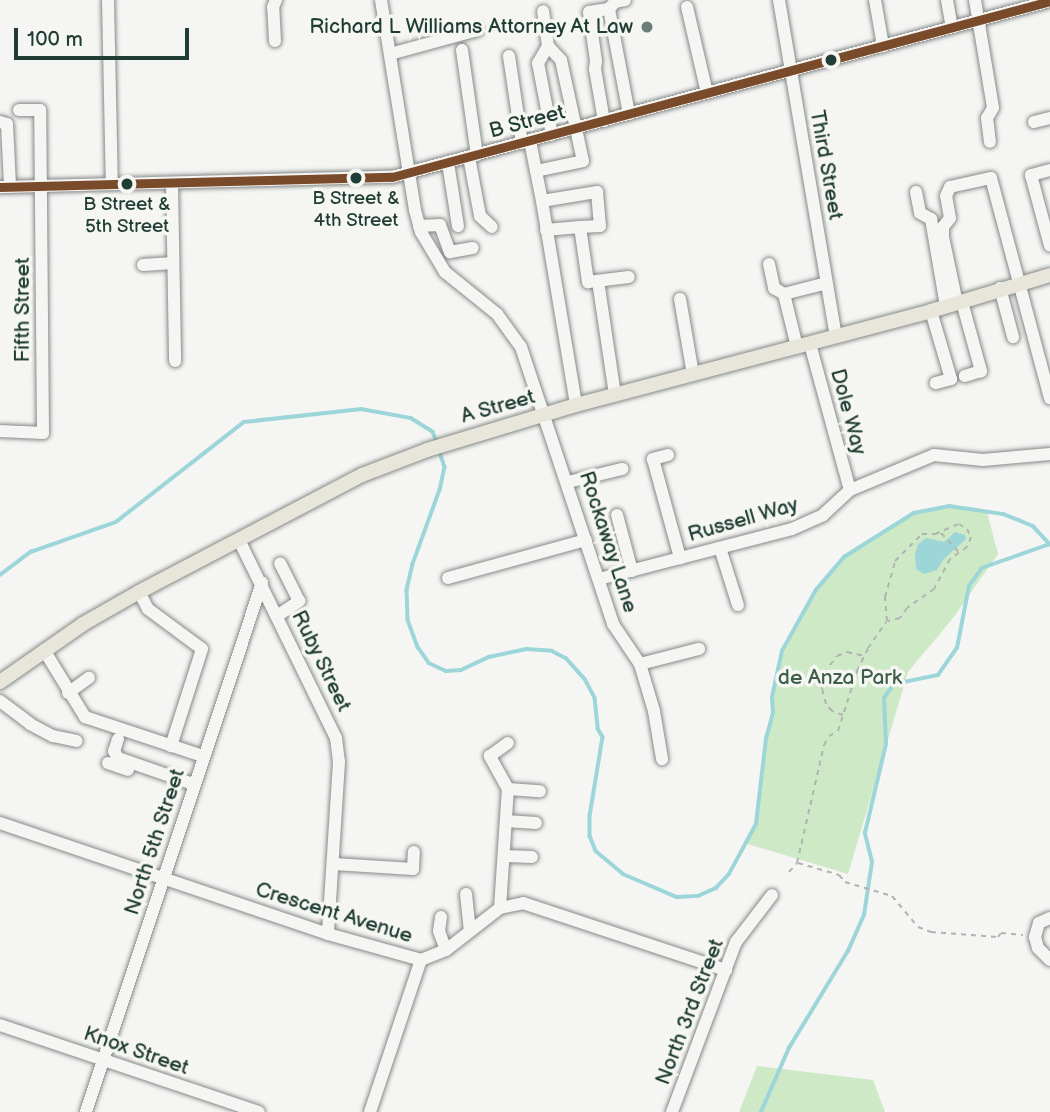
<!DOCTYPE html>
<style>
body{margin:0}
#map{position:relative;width:1050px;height:1112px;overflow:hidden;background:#f5f5f3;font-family:"Balsamiq Sans",sans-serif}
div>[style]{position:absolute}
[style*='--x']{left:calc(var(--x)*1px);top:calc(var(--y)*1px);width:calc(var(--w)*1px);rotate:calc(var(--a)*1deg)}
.green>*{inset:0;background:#cee9c5}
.water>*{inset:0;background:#9dd6d9}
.stream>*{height:3.5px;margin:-1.75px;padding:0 1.75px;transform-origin:1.75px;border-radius:1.75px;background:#9dd6d9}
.path>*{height:2px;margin-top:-1px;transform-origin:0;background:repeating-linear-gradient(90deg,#b0b4b2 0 5px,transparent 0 10px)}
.roads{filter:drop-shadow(0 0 2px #858a88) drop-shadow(0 0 2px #858a88)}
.minor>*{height:12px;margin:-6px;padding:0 6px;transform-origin:6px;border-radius:6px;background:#f5f5f3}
.major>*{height:14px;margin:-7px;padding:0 7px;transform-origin:7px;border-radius:7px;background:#e8e6da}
.bus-1>*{height:9px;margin:-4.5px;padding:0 4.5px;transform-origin:4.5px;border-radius:4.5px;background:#7a4b2a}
.dots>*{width:19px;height:19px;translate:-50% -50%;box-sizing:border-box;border:4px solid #f6f6f2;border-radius:50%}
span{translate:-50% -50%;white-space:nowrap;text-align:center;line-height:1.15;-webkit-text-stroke:7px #f6f6f2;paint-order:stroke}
.bus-label{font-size:19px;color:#1f3d34}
.poi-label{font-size:21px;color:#1f3d34}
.right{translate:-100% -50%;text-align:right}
.street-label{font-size:21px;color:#1f3d34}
.park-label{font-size:21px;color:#3c5e4a}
.scale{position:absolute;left:14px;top:28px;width:175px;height:32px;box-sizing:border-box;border:4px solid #1f3d34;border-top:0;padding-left:9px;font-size:21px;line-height:24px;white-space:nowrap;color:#1f3d34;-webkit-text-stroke:5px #f6f6f2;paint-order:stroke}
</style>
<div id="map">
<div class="green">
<i style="clip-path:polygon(949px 506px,987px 512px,998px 554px,953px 618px,908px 672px,848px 874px,744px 843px,758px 818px,766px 739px,773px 713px,772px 697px,780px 657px,816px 590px,844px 557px,898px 521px,914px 513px)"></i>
<i style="clip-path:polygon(757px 1066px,873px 1080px,885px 1112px,739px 1112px)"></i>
</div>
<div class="water">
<i style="clip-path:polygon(955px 532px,965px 535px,966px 539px,943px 560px,937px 570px,924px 574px,916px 569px,915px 555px,918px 544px,926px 538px,944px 542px)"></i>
</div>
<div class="stream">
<i style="--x:439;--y:449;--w:19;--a:72"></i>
<i style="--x:445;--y:467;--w:24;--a:102"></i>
<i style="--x:440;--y:490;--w:79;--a:110"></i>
<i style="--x:413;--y:564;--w:27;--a:103"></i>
<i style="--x:407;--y:590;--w:30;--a:88"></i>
<i style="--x:408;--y:620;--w:29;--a:70"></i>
<i style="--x:418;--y:647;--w:19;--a:55"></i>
<i style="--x:429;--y:663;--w:19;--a:25"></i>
<i style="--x:446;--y:671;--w:15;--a:-4"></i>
<i style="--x:461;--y:670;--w:31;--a:-25"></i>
<i style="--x:489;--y:657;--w:38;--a:-12"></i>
<i style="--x:526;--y:649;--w:26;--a:4"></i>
<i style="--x:552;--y:651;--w:16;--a:27"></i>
<i style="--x:566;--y:658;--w:28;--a:48"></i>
<i style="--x:585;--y:679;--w:21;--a:62"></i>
<i style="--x:595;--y:698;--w:31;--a:84"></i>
<i style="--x:598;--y:729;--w:9;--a:58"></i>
<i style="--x:603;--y:737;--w:80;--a:99.3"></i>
<i style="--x:590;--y:816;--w:20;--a:90"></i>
<i style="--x:590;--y:836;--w:16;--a:68"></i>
<i style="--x:596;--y:851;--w:35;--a:40"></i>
<i style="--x:623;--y:874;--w:59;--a:23.1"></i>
<i style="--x:677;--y:897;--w:21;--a:-3"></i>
<i style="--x:698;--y:896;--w:20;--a:-24"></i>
<i style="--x:716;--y:888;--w:19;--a:-47"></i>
<i style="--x:729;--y:874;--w:57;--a:-61.6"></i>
<i style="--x:756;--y:824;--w:86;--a:-83.3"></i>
<i style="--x:766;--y:739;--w:27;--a:-75"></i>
<i style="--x:773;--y:713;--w:16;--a:-94"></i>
<i style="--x:772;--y:697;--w:47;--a:-77.7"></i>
<i style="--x:782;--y:651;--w:70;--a:-60.9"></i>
<i style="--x:816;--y:590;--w:43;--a:-49.7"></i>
<i style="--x:844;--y:557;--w:83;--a:-32.2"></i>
<i style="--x:914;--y:513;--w:36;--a:-11"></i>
<i style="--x:949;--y:506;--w:55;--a:8.4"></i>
<i style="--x:1003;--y:514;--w:19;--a:21"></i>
<i style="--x:1021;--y:521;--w:13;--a:23"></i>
<i style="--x:1033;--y:526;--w:25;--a:47"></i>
<i style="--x:0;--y:575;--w:39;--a:-37"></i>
<i style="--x:31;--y:552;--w:90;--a:-19.4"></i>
<i style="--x:116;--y:522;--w:162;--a:-38"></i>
<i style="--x:244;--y:422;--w:118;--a:-6.3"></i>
<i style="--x:361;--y:409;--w:51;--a:10.2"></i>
<i style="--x:411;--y:418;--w:26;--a:32"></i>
<i style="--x:433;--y:432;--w:11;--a:68"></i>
<i style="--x:761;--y:1112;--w:70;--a:-66.4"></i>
<i style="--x:789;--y:1048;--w:114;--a:-58.7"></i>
<i style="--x:848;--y:951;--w:39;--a:-66"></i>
<i style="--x:864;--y:915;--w:54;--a:-81.4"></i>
<i style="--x:872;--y:862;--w:30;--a:-104"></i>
<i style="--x:865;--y:833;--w:91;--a:-76.7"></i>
<i style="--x:886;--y:744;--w:46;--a:-92.5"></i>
<i style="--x:884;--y:698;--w:17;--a:-54"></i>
<i style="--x:894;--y:684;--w:45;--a:-11.6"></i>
<i style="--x:938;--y:675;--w:33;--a:-55"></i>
<i style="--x:957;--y:648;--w:63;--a:-79"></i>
<i style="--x:969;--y:586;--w:22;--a:-54"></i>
<i style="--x:982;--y:568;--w:72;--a:-19.4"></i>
</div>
<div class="path">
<i style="--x:959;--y:524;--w:9;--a:32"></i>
<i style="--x:967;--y:529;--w:9;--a:63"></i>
<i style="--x:971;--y:537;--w:11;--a:112"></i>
<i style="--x:967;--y:547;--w:21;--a:145"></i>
<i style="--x:950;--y:559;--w:34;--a:118"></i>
<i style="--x:934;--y:589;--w:33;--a:145"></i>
<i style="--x:907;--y:608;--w:12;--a:125"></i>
<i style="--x:900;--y:618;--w:13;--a:167"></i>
<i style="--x:887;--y:621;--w:24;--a:-95"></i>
<i style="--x:885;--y:597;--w:37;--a:-74"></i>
<i style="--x:895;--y:561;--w:38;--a:-45"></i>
<i style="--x:922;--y:534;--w:13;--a:0"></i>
<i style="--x:935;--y:534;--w:26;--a:-23"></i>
<i style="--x:941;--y:533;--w:26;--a:47"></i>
<i style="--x:843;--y:715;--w:12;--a:-160"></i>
<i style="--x:832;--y:711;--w:9;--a:-131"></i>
<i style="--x:826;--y:704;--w:16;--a:-105"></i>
<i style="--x:822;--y:689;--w:16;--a:-83"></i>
<i style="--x:824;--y:673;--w:21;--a:-53"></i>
<i style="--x:837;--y:656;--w:11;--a:-22"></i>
<i style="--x:847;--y:652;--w:17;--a:13"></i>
<i style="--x:798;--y:863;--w:43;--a:16.3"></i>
<i style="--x:839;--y:875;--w:9;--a:49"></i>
<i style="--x:845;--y:882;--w:49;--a:16.6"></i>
<i style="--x:892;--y:896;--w:40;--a:50"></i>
<i style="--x:918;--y:927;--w:14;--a:21"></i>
<i style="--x:931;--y:932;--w:67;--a:4.3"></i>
<i style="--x:998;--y:937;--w:5;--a:-53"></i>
<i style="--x:1001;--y:933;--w:22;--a:5"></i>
<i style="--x:789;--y:872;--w:12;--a:-48"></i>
<i style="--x:797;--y:863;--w:121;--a:-77.1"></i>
<i style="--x:824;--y:745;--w:10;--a:-61"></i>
<i style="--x:829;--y:736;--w:10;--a:-29"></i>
<i style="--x:838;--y:731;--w:63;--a:-72.4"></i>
<i style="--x:857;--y:671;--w:25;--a:-64"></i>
<i style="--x:868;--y:648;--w:32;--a:-55"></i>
</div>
<div class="roads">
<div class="minor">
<i style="--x:108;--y:0;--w:184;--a:88.8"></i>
<i style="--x:381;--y:0;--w:213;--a:80.8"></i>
<i style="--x:415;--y:210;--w:23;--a:75"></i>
<i style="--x:421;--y:232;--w:47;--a:59"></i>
<i style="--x:445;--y:272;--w:67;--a:38.9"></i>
<i style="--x:497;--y:314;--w:41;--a:54"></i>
<i style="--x:521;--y:347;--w:292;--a:71.6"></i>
<i style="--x:613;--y:624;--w:48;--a:56"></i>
<i style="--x:640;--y:664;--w:49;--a:73.4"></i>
<i style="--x:654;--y:711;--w:49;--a:80.5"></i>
<i style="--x:625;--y:0;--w:10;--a:169"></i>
<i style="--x:615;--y:2;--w:9;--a:131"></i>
<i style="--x:609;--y:9;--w:107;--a:79.2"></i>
<i style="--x:779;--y:0;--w:341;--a:80.4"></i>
<i style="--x:875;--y:0;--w:47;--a:80.1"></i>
<i style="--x:947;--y:0;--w:27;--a:80"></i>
<i style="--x:975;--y:0;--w:109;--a:80.5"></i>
<i style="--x:993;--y:108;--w:12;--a:121"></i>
<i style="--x:987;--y:118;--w:24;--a:83"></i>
<i style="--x:687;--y:7;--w:88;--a:76.9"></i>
<i style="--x:275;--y:41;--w:34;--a:-93"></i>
<i style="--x:273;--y:7;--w:8;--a:-67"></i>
<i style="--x:548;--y:46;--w:20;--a:120"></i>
<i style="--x:538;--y:63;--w:73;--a:79"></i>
<i style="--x:462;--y:50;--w:106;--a:81.9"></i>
<i style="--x:390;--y:54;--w:91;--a:-15.3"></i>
<i style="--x:509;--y:56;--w:88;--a:81.5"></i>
<i style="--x:604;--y:121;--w:53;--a:-99.8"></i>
<i style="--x:595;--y:69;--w:8;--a:-83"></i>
<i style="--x:596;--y:61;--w:49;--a:-98.1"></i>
<i style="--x:589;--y:12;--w:20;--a:-9"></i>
<i style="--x:0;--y:122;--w:7;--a:16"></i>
<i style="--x:7;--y:124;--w:62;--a:87.2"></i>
<i style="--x:1034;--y:122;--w:16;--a:-14"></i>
<i style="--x:530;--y:141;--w:61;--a:78.7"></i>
<i style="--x:542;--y:201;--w:56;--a:-9.3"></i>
<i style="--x:597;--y:192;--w:34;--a:85"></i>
<i style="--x:600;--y:226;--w:20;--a:177"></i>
<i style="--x:580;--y:227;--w:56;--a:81.7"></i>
<i style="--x:588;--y:282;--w:41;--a:-7"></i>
<i style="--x:469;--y:157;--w:60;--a:79.4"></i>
<i style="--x:480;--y:216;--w:16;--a:43"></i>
<i style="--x:448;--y:163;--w:64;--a:81"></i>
<i style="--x:1050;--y:170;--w:20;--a:165"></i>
<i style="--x:1031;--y:175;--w:73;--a:75"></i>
<i style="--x:536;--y:171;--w:48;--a:-12"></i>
<i style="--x:583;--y:161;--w:103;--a:-102.3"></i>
<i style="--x:561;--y:60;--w:19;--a:-133"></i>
<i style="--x:548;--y:46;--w:35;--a:-98"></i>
<i style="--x:172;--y:183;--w:178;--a:89"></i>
<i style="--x:0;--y:187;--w:392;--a:-1.5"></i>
<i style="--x:392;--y:177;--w:681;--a:-14.97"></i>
<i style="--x:916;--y:192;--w:21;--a:79"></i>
<i style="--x:920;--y:213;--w:13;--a:29"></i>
<i style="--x:931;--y:219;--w:88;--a:80.2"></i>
<i style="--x:542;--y:201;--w:207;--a:80.5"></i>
<i style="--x:419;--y:226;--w:21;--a:-3"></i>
<i style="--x:440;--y:225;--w:29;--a:70"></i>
<i style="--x:450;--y:252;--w:23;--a:-10"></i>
<i style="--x:546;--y:230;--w:34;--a:-5"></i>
<i style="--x:769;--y:264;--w:25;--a:78"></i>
<i style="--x:774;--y:288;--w:12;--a:31"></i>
<i style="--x:784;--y:294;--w:55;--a:76.2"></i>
<i style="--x:143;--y:265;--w:30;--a:-4"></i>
<i style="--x:598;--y:281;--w:115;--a:81.5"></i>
<i style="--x:1000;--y:288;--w:51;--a:75.1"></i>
<i style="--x:784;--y:294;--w:44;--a:-14.3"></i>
<i style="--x:680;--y:299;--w:76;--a:80.2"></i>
<i style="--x:962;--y:302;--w:72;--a:74.6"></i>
<i style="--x:981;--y:371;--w:17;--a:163"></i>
<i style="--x:957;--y:303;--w:67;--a:-102"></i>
<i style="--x:943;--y:237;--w:10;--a:-90"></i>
<i style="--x:943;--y:227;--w:11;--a:-52"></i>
<i style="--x:950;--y:218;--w:22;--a:-100"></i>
<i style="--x:946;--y:196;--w:10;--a:-66"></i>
<i style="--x:950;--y:187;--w:42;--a:-12.4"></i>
<i style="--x:991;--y:178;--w:228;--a:75"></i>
<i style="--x:931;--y:311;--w:71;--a:73.6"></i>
<i style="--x:951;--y:379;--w:16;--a:165"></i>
<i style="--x:810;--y:344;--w:151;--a:74.7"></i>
<i style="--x:0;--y:431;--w:43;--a:2.7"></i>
<i style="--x:43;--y:433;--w:323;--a:-90.5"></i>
<i style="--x:40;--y:110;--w:21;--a:180"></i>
<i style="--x:668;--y:455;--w:16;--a:165"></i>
<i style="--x:653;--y:459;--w:103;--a:74.7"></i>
<i style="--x:568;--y:482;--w:56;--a:-13.5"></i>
<i style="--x:617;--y:515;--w:58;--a:75"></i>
<i style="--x:239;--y:540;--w:220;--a:63.9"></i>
<i style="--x:336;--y:738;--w:24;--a:83"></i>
<i style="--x:339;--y:762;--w:172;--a:93.7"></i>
<i style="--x:720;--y:548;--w:60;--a:72.5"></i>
<i style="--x:448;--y:578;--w:143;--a:-15.4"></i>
<i style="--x:599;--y:579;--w:199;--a:-14.5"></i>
<i style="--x:792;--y:529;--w:34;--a:-24"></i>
<i style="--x:823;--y:515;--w:37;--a:-43"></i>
<i style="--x:850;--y:490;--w:91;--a:-22.6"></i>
<i style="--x:934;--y:455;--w:49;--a:5.8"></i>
<i style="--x:983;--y:460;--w:67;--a:-5.1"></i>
<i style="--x:139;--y:592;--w:19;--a:62"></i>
<i style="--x:148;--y:609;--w:67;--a:36.5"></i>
<i style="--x:202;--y:649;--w:102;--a:107.7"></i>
<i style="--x:277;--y:616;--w:27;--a:-34"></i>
<i style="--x:299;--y:601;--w:42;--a:-116.6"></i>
<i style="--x:44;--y:650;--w:79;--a:58.5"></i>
<i style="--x:85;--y:717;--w:124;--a:18.3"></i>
<i style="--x:640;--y:664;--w:61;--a:-14.3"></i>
<i style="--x:68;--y:693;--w:26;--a:-36"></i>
<i style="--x:0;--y:701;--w:38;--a:37"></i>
<i style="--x:30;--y:724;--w:26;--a:28"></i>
<i style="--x:53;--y:736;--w:24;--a:12"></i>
<i style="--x:118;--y:739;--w:13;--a:108"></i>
<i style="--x:114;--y:751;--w:8;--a:60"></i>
<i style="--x:118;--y:758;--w:79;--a:19.1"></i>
<i style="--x:108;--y:763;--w:21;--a:19"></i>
<i style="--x:508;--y:789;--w:32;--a:4"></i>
<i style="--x:506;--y:821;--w:30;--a:4"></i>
<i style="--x:0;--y:823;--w:346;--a:18.7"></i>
<i style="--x:328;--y:934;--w:97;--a:15.6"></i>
<i style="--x:421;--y:960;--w:27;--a:-22"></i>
<i style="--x:446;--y:950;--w:68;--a:-37.9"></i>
<i style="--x:500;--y:908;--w:24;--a:-12"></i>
<i style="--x:523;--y:903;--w:214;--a:18.3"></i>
<i style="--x:504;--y:856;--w:28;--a:2"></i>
<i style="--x:334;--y:864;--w:79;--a:3.6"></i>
<i style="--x:413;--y:869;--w:17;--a:-87"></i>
<i style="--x:466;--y:894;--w:37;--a:84"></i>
<i style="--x:500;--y:908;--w:119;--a:-86.2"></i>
<i style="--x:508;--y:789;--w:38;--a:-119"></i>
<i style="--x:490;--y:756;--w:22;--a:-36"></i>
<i style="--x:441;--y:917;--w:14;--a:98"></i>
<i style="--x:439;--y:931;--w:20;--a:70"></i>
<i style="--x:1050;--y:918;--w:12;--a:156"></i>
<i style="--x:1039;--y:923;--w:15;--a:106"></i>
<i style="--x:1035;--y:937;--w:11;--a:75"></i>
<i style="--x:1038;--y:948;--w:17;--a:45"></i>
<i style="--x:0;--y:1025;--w:273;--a:18.6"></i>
<i style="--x:86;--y:1112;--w:558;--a:-71.6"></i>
<i style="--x:370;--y:1112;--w:160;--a:-71.5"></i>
<i style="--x:672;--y:1112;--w:182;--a:-69.4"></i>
<i style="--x:736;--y:942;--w:59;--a:-52.5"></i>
</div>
<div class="major">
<i style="--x:0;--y:682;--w:101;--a:-34.9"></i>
<i style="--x:83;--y:624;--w:64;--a:-29.7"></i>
<i style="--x:139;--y:592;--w:252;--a:-27.7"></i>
<i style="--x:362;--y:475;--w:70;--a:-21"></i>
<i style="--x:427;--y:450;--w:156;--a:-16.8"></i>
<i style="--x:576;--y:405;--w:367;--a:-14.8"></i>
<i style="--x:931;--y:311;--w:124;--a:-16.8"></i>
</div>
</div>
<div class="bus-1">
<i style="--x:0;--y:187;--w:392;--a:-1.5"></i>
<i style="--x:392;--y:177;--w:681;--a:-14.97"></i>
</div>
<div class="dots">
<i style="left:647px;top:27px;background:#6a7d77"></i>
<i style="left:831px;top:60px;background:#1f3d34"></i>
<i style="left:356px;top:178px;background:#1f3d34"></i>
<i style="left:127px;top:184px;background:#1f3d34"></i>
</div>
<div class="bus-label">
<span style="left:356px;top:210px">B Street &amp;<br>4th Street</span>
<span style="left:127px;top:216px">B Street &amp;<br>5th Street</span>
</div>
<div class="poi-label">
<span class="right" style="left:633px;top:27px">Richard L Williams Attorney At Law</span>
</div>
<div class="street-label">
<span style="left:527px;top:122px;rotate:-15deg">B Street</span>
<span style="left:826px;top:165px;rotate:80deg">Third Street</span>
<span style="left:23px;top:310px;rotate:-90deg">Fifth Street</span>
<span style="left:498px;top:407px;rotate:-16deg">A Street</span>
<span style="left:848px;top:412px;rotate:75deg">Dole Way</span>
<span style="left:743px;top:520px;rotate:-16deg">Russell Way</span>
<span style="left:608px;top:542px;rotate:72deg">Rockaway Lane</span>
<span style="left:321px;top:661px;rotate:64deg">Ruby Street</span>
<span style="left:155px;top:842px;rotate:-72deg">North 5th Street</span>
<span style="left:334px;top:913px;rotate:17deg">Crescent Avenue</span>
<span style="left:690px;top:1012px;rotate:-69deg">North 3rd Street</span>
<span style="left:136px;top:1051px;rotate:19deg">Knox Street</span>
</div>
<div class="park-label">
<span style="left:840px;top:678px">de Anza Park</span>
</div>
<div class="scale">100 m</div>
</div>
